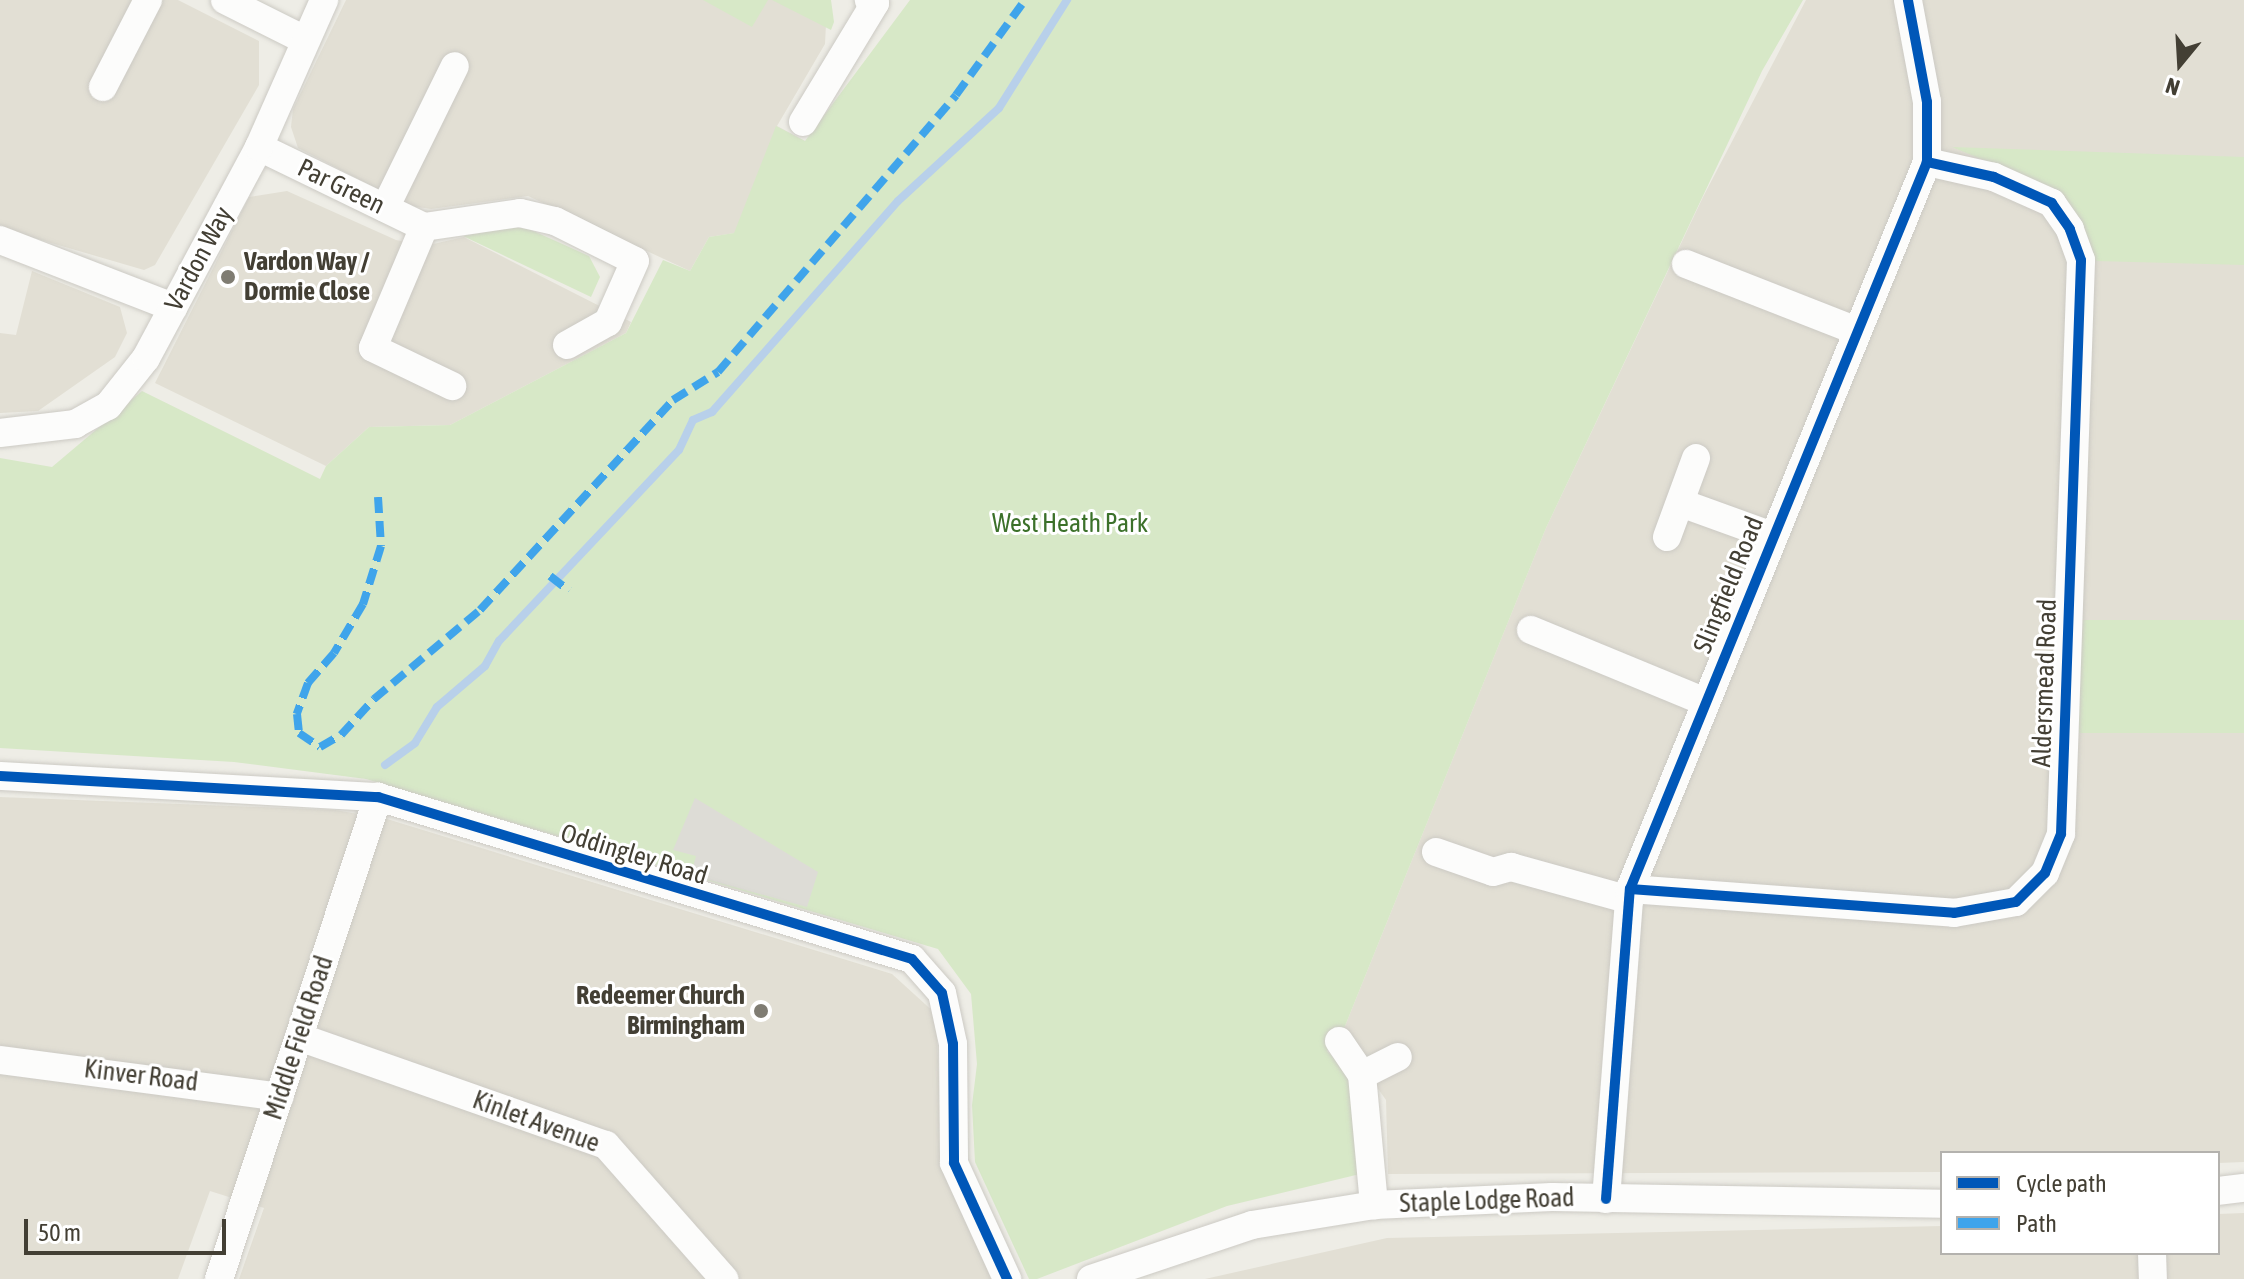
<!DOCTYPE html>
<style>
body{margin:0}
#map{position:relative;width:2244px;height:1279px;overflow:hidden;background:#eeede6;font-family:"Asap Condensed",sans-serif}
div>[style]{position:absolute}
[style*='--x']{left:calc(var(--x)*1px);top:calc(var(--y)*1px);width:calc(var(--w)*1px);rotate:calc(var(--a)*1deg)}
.residential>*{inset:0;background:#e2dfd4}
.green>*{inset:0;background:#d7e8c7;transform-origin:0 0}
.parking>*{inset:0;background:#dddcd6}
.stream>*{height:8px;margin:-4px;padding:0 4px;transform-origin:4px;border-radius:4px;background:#b8d0ea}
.roads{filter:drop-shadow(0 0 2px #cccac4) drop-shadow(0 0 2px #cccac4)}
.minor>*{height:28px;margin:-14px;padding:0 14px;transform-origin:14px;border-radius:14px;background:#fcfcfb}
.quiet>*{height:8px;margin-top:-4px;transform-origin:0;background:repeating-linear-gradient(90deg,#3fa4eb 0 16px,transparent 0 24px)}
.cycleway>*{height:10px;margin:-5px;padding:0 5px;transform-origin:5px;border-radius:5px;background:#0057b8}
.dots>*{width:22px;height:22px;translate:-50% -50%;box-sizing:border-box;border:4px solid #fff;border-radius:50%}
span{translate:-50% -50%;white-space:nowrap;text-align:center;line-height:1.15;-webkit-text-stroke:6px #fff;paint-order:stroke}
.street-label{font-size:26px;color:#433f34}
.poi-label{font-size:26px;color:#433f34;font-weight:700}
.left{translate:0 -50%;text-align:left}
.right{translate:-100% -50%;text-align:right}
.park-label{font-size:26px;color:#3c712a}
.legend{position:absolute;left:1940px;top:1151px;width:280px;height:104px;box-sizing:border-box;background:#fff;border:2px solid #b4b2ae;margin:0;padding:10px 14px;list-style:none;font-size:24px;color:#433f34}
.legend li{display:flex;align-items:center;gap:16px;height:40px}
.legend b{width:40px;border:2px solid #b4b2ae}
.north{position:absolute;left:2140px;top:24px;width:80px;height:80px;-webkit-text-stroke:6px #fff;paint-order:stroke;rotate:198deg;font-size:22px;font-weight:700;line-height:32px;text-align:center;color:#433f34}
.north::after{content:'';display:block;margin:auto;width:28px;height:36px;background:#433f34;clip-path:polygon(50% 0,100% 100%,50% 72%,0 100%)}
.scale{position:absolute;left:24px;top:1219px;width:202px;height:36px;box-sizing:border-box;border:4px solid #433f34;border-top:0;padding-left:10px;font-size:24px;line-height:28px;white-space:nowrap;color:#433f34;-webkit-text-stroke:6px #fff;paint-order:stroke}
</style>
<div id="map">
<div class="residential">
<i style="clip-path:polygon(0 0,178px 0,259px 41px,259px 85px,155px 265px,144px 270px,0 228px)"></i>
<i style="clip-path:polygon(346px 0,819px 0,827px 4px,825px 44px,777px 126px,805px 141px,735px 233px,709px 237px,690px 271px,528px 196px,431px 209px,411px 206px,298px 148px,291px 127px,293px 109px)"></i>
<i style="clip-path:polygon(1806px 0,2244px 0,2244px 1162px,2218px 1163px,2218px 1153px,1942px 1153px,1942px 1172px,1388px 1174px,1386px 1100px,1341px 1036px,1546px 528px,1703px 197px)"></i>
<i style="clip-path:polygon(287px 191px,396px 240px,424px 246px,464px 237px,631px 322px,626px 333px,450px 425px,369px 427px,326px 466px,155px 383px,249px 197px)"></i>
<i style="clip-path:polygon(32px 271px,120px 307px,127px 333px,115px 357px,38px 411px,0 413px,0 333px,16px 335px)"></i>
<i style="clip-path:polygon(0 797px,335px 810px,387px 819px,892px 974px,936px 1014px,942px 1154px,991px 1279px,239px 1279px,264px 1208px,210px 1191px,178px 1279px,0 1279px)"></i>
<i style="clip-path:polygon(2244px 1213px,2244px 1279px,1205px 1279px,1387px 1238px,1942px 1226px,1942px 1253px,2218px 1253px,2218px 1214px)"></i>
</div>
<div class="green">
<i style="clip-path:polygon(703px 0,768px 0,752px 27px)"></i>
<i style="clip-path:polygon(772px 0,831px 0,834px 22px,831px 30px)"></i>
<i style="clip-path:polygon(910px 0,1803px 0,1762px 71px,1546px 528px,1339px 1041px,1327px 1051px,1353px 1077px,1360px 1174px,1227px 1206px,1037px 1279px,1029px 1279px,975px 1162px,972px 1105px,977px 1064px,971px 994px,938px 949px,366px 779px,234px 762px,0 748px,0 458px,52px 467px,142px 391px,320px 479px,326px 466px,369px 427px,450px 425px,626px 333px,663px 260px,690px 271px,709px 237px,734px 233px,776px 126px,805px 141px)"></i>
<i style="clip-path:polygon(1952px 147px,2244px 157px,2244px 265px,2096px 261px,2076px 219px,2029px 179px)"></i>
<i style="clip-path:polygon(512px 227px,529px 229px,589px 256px,600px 277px,591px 297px,463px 236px)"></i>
<i style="left:2079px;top:620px;width:165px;height:113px"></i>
</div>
<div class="parking">
<i style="clip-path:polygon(695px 798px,818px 872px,807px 907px,691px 875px,696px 856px,673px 850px)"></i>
</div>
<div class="stream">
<i style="--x:385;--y:765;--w:37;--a:-36"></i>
<i style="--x:415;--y:743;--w:42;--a:-58.6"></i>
<i style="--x:437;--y:707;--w:63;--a:-40.5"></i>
<i style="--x:485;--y:666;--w:29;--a:-61"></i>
<i style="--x:499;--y:641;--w:262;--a:-46.7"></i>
<i style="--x:679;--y:450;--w:33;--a:-65"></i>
<i style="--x:693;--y:420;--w:21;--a:-23"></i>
<i style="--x:712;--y:412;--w:281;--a:-48.6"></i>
<i style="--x:898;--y:201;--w:137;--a:-42.6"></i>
<i style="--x:999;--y:108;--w:128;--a:-57.8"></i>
</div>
<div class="roads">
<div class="minor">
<i style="--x:225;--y:0;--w:89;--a:26.6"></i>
<i style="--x:103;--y:87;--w:98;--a:-62.7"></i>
<i style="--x:803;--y:122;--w:139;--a:-58.8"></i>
<i style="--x:875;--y:3;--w:7;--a:-153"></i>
<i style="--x:259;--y:147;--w:183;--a:25.9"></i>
<i style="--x:424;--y:227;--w:97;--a:-8.3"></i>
<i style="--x:520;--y:213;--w:36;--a:13"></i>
<i style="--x:555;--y:221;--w:89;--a:26.6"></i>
<i style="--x:635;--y:261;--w:67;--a:113.9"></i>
<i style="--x:608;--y:322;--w:47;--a:150.7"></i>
<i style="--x:385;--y:208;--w:158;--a:-63.8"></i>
<i style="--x:424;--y:227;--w:131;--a:112.9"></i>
<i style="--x:373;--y:348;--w:88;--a:25.7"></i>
<i style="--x:0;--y:240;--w:186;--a:21.2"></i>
<i style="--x:1686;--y:264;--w:184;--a:21.4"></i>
<i style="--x:0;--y:433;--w:76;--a:-6.8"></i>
<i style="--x:75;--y:424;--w:38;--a:-29"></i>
<i style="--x:108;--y:406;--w:61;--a:-51.6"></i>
<i style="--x:146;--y:358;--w:239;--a:-61.8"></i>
<i style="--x:259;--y:147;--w:161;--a:-66.1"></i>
<i style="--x:1681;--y:503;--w:97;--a:19.9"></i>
<i style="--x:1667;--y:537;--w:84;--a:-69.8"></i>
<i style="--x:1531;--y:630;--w:189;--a:22.4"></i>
<i style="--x:0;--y:776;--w:379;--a:3.2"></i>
<i style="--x:378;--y:797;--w:558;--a:16.88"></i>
<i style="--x:912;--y:959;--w:45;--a:48.6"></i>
<i style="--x:942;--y:993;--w:52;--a:77.8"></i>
<i style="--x:953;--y:1044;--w:119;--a:89.5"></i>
<i style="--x:954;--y:1163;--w:128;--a:65.4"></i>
<i style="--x:1436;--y:852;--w:60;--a:19.3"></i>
<i style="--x:1493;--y:872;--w:19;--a:-16"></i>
<i style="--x:1511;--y:867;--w:123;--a:15.5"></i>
<i style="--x:1630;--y:889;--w:325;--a:4.2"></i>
<i style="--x:1954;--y:913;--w:63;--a:-10.1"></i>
<i style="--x:2016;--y:902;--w:41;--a:-45"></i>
<i style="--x:2045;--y:873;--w:42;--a:-67.7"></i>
<i style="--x:2061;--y:834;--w:574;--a:-88"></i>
<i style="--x:2081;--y:260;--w:33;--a:-110"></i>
<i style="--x:2070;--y:229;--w:32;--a:-125"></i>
<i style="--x:2052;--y:203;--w:64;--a:-155.9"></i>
<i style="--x:1994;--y:177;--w:69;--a:-167.4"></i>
<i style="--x:299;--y:1037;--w:325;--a:19.4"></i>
<i style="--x:606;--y:1145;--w:179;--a:48.6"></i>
<i style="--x:1339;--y:1041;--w:41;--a:55.9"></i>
<i style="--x:1362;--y:1075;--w:40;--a:-26.6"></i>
<i style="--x:0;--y:1060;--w:282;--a:7.5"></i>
<i style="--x:1362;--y:1075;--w:131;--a:84.7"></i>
<i style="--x:2218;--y:1191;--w:26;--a:-7"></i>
<i style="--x:1606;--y:1199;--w:311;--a:-85.6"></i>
<i style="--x:1630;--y:889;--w:785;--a:-67.78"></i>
<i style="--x:1927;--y:162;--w:60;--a:-90"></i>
<i style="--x:1927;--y:102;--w:104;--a:-100.6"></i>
<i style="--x:2152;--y:1253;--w:26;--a:88"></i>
<i style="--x:219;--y:1279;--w:508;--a:-71.74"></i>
<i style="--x:1091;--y:1279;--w:170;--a:-18.5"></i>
<i style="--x:1252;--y:1225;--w:124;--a:-9.3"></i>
<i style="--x:1374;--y:1205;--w:178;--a:-2.6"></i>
<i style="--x:1552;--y:1197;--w:390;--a:1"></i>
</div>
</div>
<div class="quiet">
<i style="--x:378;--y:497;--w:49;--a:86.5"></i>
<i style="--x:381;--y:546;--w:61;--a:107.2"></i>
<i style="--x:363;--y:604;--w:57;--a:120.6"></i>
<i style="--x:334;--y:653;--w:40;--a:131"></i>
<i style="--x:308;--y:683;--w:33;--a:110"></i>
<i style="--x:297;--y:714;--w:19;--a:84"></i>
<i style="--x:299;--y:733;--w:25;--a:34"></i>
<i style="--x:320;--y:747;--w:24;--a:-30"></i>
<i style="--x:341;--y:735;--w:49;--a:-47.5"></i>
<i style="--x:374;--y:699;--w:138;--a:-40"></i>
<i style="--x:480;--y:610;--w:285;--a:-47.4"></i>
<i style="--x:673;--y:400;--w:53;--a:-31.9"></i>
<i style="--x:718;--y:372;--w:365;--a:-49.3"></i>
<i style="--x:956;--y:95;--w:117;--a:-54"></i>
<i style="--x:550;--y:576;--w:24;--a:38"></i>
</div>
<div class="cycleway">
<i style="--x:0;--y:776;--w:379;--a:3.2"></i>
<i style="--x:378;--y:797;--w:558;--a:16.88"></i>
<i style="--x:912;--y:959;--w:45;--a:48.6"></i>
<i style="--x:942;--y:993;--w:52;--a:77.8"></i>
<i style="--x:953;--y:1044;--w:119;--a:89.5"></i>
<i style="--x:954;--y:1163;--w:128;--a:65.4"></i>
<i style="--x:1630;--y:889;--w:325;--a:4.2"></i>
<i style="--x:1954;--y:913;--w:63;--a:-10.1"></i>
<i style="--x:2016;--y:902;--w:41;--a:-45"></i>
<i style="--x:2045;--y:873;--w:42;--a:-67.7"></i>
<i style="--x:2061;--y:834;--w:574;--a:-88"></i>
<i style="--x:2081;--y:260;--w:33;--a:-110"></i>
<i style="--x:2070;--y:229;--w:32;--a:-125"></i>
<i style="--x:2052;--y:203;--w:64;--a:-155.9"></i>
<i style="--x:1994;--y:177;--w:69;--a:-167.4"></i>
<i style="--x:1606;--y:1199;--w:311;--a:-85.6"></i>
<i style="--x:1630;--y:889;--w:785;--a:-67.78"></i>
<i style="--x:1927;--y:162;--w:60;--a:-90"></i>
<i style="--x:1927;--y:102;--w:104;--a:-100.6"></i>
</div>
<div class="dots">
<i style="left:228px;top:277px;background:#7f7c72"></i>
<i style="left:761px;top:1011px;background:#7f7c72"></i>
</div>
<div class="street-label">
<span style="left:341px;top:187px;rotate:26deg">Par Green</span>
<span style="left:199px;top:259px;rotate:-62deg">Vardon Way</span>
<span style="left:1729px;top:585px;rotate:-68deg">Slingfield Road</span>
<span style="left:2045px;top:683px;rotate:-88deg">Aldersmead Road</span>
<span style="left:634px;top:855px;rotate:17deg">Oddingley Road</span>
<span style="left:299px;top:1038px;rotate:-72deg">Middle Field Road</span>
<span style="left:141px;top:1076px;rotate:7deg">Kinver Road</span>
<span style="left:536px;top:1122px;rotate:20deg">Kinlet Avenue</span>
<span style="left:1487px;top:1201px;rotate:-2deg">Staple Lodge Road</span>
</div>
<div class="poi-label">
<span class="left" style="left:244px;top:277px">Vardon Way /<br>Dormie Close</span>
<span class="right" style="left:745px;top:1011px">Redeemer Church<br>Birmingham</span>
</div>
<div class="park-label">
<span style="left:1070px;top:524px">West Heath Park</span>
</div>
<ul class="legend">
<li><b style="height:10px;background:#0057b8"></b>Cycle path</li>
<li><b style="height:10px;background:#3fa4eb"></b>Path</li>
</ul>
<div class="north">N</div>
<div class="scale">50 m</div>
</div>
